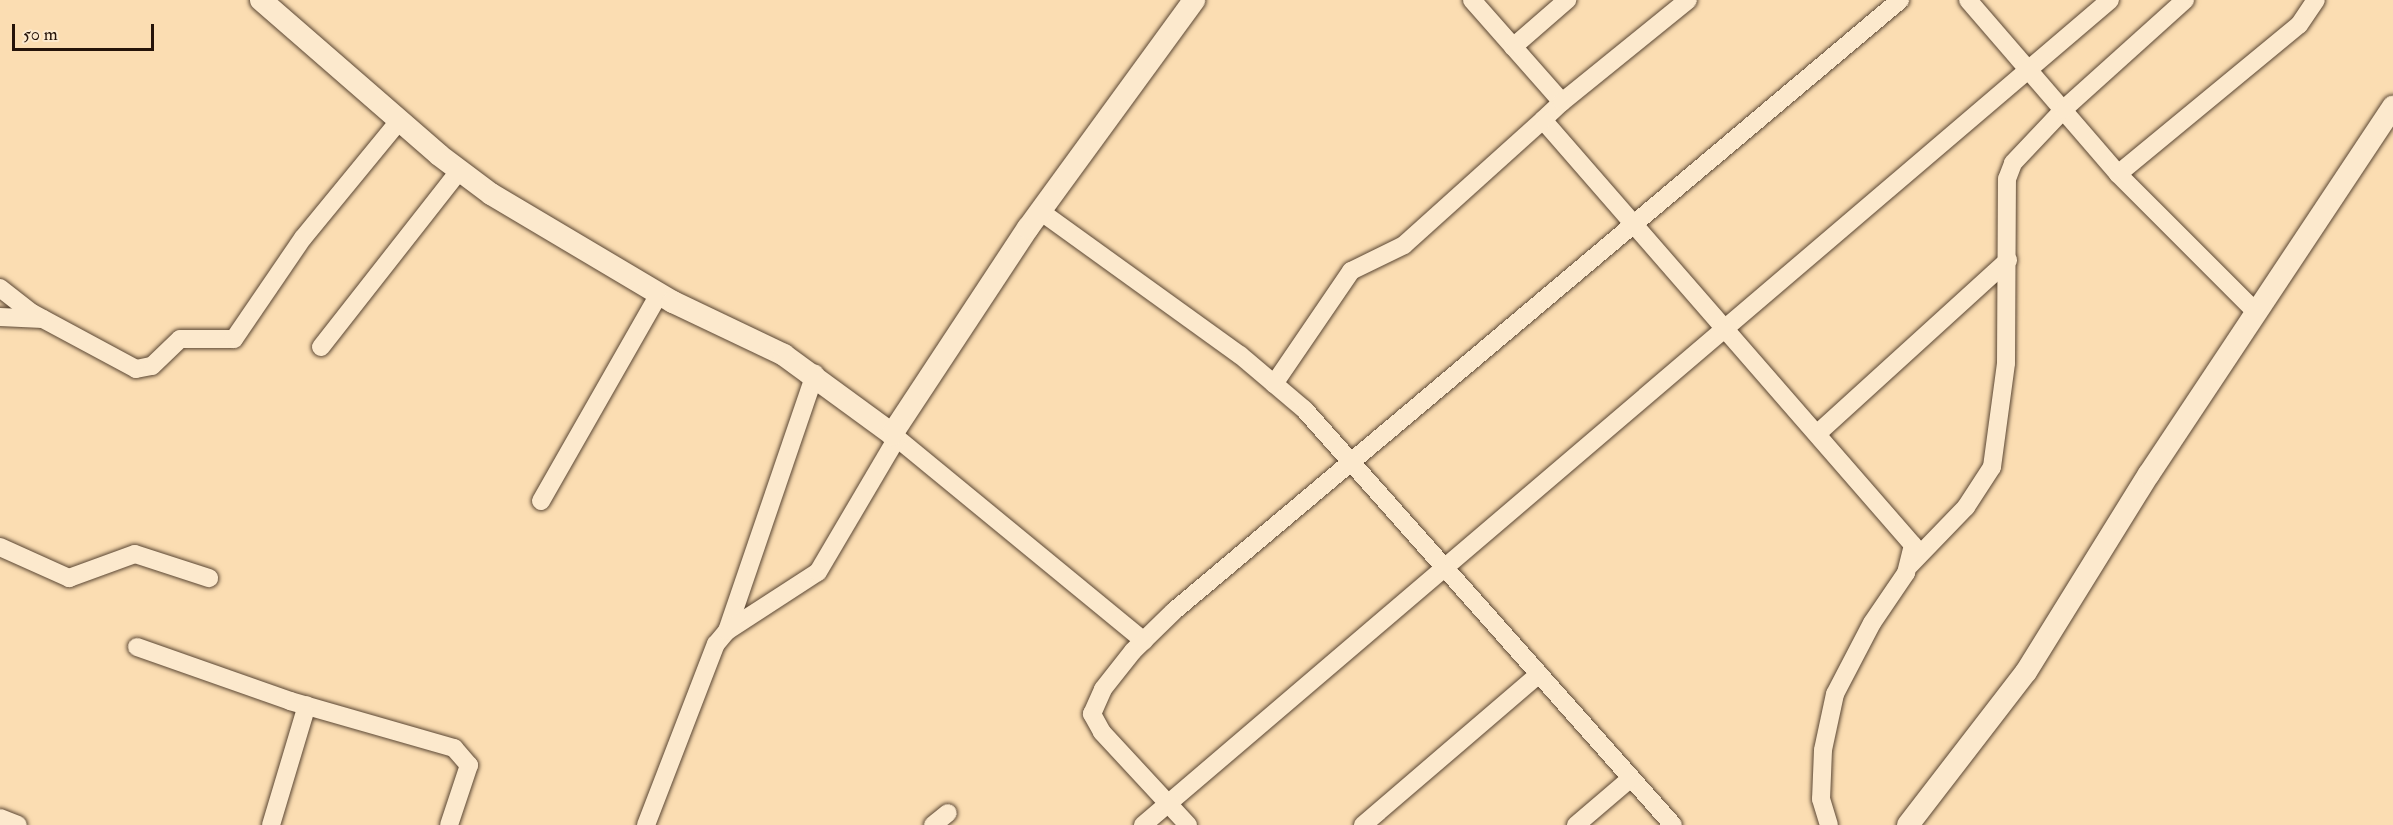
<!DOCTYPE html>
<style>
body{margin:0}
#map{position:relative;width:2393px;height:825px;overflow:hidden;background:#fbddb2;font-family:"IM FELL Double Pica",serif}
div>[style]{position:absolute}
[style*='--x']{left:calc(var(--x)*1px);top:calc(var(--y)*1px);width:calc(var(--w)*1px);rotate:calc(var(--a)*1deg)}
.roads{filter:drop-shadow(0 0 2px #5a4633) drop-shadow(0 0 2px #5a4633)}
.minor>*{height:18px;margin:-9px;padding:0 9px;transform-origin:9px;border-radius:9px;background:#fce9cd}
.tertiary>*{height:22px;margin:-11px;padding:0 11px;transform-origin:11px;border-radius:11px;background:#fce9cd}
span{translate:-50% -50%;white-space:nowrap;text-align:center;line-height:1.15;-webkit-text-stroke:4.5px #fce9cd;paint-order:stroke}
.scale{position:absolute;left:12px;top:24px;width:142px;height:27px;box-sizing:border-box;border:3px solid #251309;border-top:0;padding-left:8px;font-size:18px;line-height:21px;white-space:nowrap;color:#251309;-webkit-text-stroke:4px #fce9cd;paint-order:stroke}
</style>
<div id="map">
<div class="roads">
<div class="minor">
<i style="--x:1472;--y:0;--w:136;--a:48.6"></i>
<i style="--x:1562;--y:102;--w:26;--a:137"></i>
<i style="--x:1543;--y:120;--w:563;--a:48.96"></i>
<i style="--x:1913;--y:545;--w:29;--a:104"></i>
<i style="--x:1906;--y:573;--w:60;--a:124.2"></i>
<i style="--x:1872;--y:623;--w:80;--a:117.5"></i>
<i style="--x:1835;--y:694;--w:57;--a:102.1"></i>
<i style="--x:1823;--y:750;--w:49;--a:92.3"></i>
<i style="--x:1821;--y:799;--w:27;--a:73"></i>
<i style="--x:1968;--y:0;--w:230;--a:49.2"></i>
<i style="--x:2118;--y:174;--w:197;--a:45"></i>
<i style="--x:1513;--y:47;--w:72;--a:-41"></i>
<i style="--x:1562;--y:102;--w:162;--a:-39"></i>
<i style="--x:2118;--y:174;--w:234;--a:-39.5"></i>
<i style="--x:2299;--y:25;--w:30;--a:-56"></i>
<i style="--x:1040;--y:211;--w:246;--a:35.8"></i>
<i style="--x:1240;--y:355;--w:84;--a:40.2"></i>
<i style="--x:1304;--y:409;--w:556;--a:48.43"></i>
<i style="--x:0;--y:288;--w:41;--a:38"></i>
<i style="--x:32;--y:313;--w:118;--a:28.3"></i>
<i style="--x:136;--y:369;--w:16;--a:-11"></i>
<i style="--x:152;--y:366;--w:39;--a:-44"></i>
<i style="--x:180;--y:339;--w:54;--a:0"></i>
<i style="--x:234;--y:339;--w:122;--a:-55.7"></i>
<i style="--x:303;--y:238;--w:151;--a:-50.6"></i>
<i style="--x:0;--y:317;--w:43;--a:2.7"></i>
<i style="--x:321;--y:347;--w:225;--a:-51.9"></i>
<i style="--x:1274;--y:384;--w:137;--a:-55.7"></i>
<i style="--x:1351;--y:271;--w:59;--a:-26.1"></i>
<i style="--x:1404;--y:245;--w:187;--a:-42"></i>
<i style="--x:1818;--y:433;--w:257;--a:-42.3"></i>
<i style="--x:892;--y:434;--w:326;--a:39.4"></i>
<i style="--x:541;--y:501;--w:238;--a:-60.3"></i>
<i style="--x:0;--y:547;--w:76;--a:24.2"></i>
<i style="--x:69;--y:578;--w:70;--a:-20"></i>
<i style="--x:135;--y:554;--w:78;--a:18"></i>
<i style="--x:1910;--y:565;--w:81;--a:-46"></i>
<i style="--x:1966;--y:507;--w:48;--a:-57"></i>
<i style="--x:1992;--y:467;--w:105;--a:-82.3"></i>
<i style="--x:2006;--y:363;--w:184;--a:-89.7"></i>
<i style="--x:2007;--y:179;--w:17;--a:-69"></i>
<i style="--x:2013;--y:163;--w:74;--a:-46.6"></i>
<i style="--x:2064;--y:109;--w:163;--a:-42"></i>
<i style="--x:727;--y:631;--w:272;--a:-71.1"></i>
<i style="--x:137;--y:647;--w:162;--a:19.4"></i>
<i style="--x:290;--y:701;--w:171;--a:16"></i>
<i style="--x:454;--y:748;--w:23;--a:49"></i>
<i style="--x:469;--y:765;--w:63;--a:108.4"></i>
<i style="--x:0;--y:818;--w:19;--a:21"></i>
<i style="--x:271;--y:825;--w:125;--a:-73.3"></i>
<i style="--x:646;--y:825;--w:194;--a:-68.9"></i>
<i style="--x:716;--y:644;--w:17;--a:-50"></i>
<i style="--x:727;--y:631;--w:108;--a:-33"></i>
<i style="--x:818;--y:572;--w:156;--a:-59.5"></i>
<i style="--x:933;--y:825;--w:19;--a:-39"></i>
<i style="--x:1143;--y:825;--w:1271;--a:-40.47"></i>
<i style="--x:1188;--y:825;--w:127;--a:-132.8"></i>
<i style="--x:1102;--y:732;--w:21;--a:-119"></i>
<i style="--x:1092;--y:714;--w:27;--a:-66"></i>
<i style="--x:1103;--y:689;--w:48;--a:-51.7"></i>
<i style="--x:1133;--y:651;--w:57;--a:-44.3"></i>
<i style="--x:1174;--y:611;--w:949;--a:-40.08"></i>
<i style="--x:1363;--y:825;--w:232;--a:-40.6"></i>
<i style="--x:1576;--y:825;--w:72;--a:-40.5"></i>
</div>
<div class="tertiary">
<i style="--x:261;--y:0;--w:236;--a:41"></i>
<i style="--x:439;--y:155;--w:65;--a:36.9"></i>
<i style="--x:491;--y:194;--w:212;--a:30.7"></i>
<i style="--x:673;--y:302;--w:123;--a:25.5"></i>
<i style="--x:784;--y:355;--w:134;--a:36.2"></i>
<i style="--x:892;--y:434;--w:247;--a:-56.6"></i>
<i style="--x:1028;--y:228;--w:282;--a:-53.9"></i>
<i style="--x:1908;--y:825;--w:193;--a:-52.4"></i>
<i style="--x:2026;--y:672;--w:233;--a:-58.2"></i>
<i style="--x:2149;--y:474;--w:441;--a:-56.4"></i>
</div>
</div>
<div class="scale">50 m</div>
</div>
